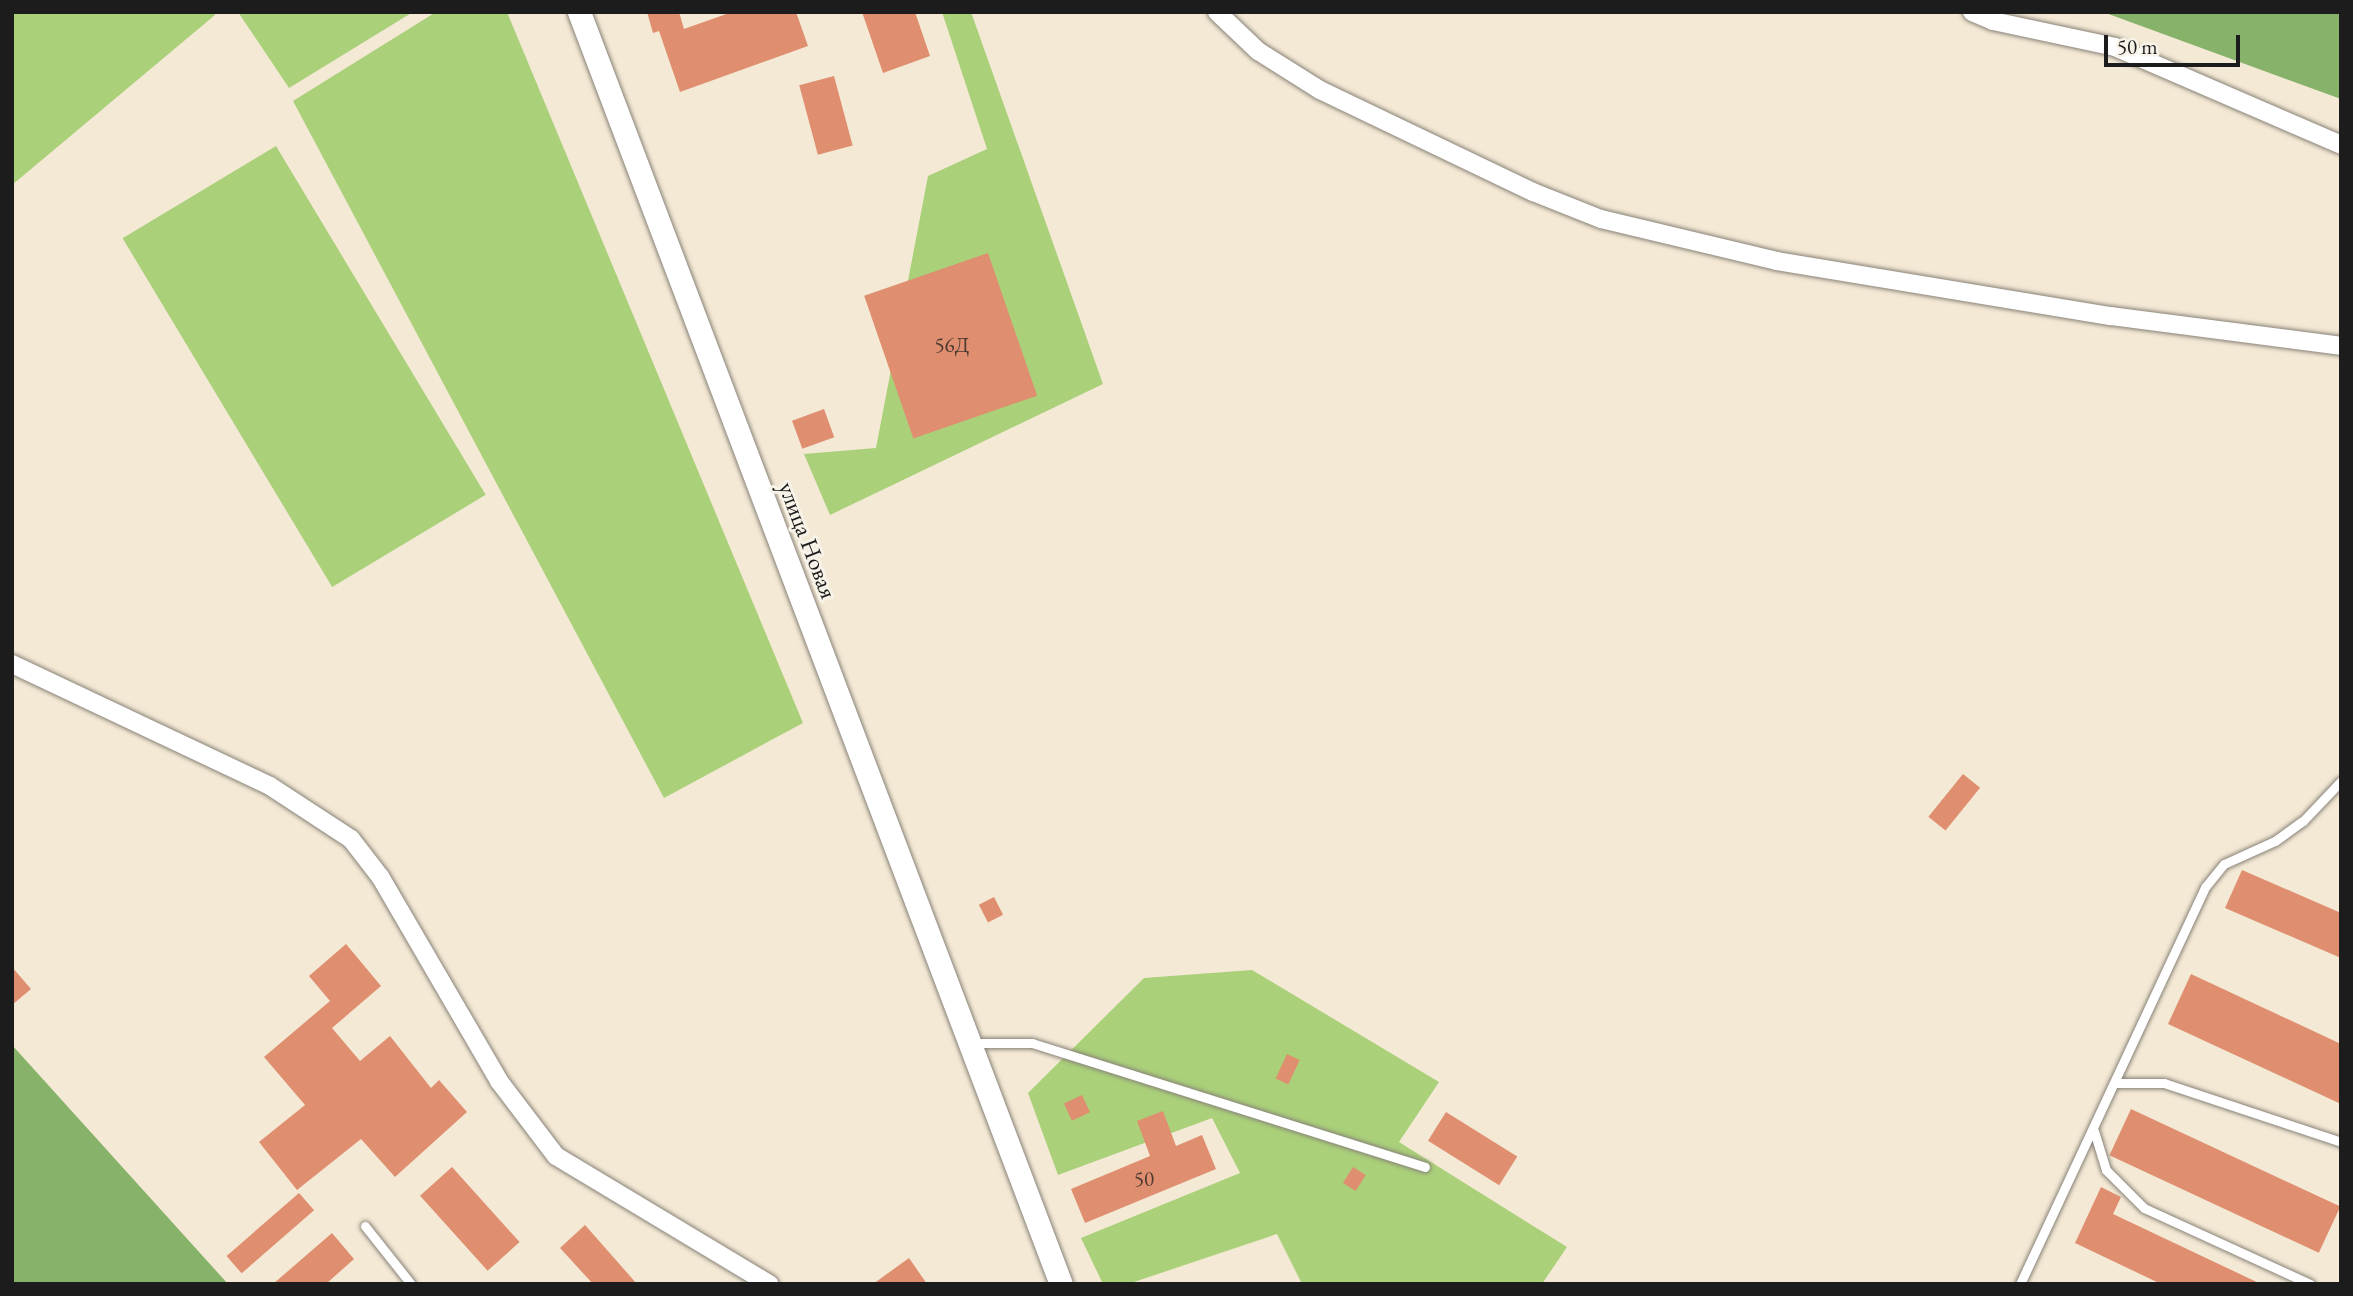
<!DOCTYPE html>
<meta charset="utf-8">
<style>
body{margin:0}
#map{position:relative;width:2353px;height:1296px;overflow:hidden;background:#f4e9d5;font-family:"EB Garamond",serif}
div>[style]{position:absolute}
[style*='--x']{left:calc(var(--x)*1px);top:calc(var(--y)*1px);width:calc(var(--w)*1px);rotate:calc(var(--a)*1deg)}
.green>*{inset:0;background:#aad07a;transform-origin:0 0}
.forest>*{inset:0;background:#87b26a}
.building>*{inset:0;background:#df8f70;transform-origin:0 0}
.roads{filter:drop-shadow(0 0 2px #888278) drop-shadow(0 0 2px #888278)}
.service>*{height:9px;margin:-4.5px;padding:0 4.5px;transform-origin:4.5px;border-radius:4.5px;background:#fff}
.minor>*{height:18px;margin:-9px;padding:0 9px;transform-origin:9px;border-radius:9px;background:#fff}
.tertiary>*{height:23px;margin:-11.5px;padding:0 11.5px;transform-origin:11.5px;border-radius:11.5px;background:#fff}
span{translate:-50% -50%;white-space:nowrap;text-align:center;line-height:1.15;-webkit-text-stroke:6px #f7f3e8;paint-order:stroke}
.number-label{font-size:21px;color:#4d3931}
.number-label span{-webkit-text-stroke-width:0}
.street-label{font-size:24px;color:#1c1c1c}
.frame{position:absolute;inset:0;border:14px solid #1c1c1c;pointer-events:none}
.scale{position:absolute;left:2104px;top:35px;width:136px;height:32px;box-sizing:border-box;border:4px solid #1c1c1c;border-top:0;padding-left:9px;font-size:21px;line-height:24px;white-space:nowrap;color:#1c1c1c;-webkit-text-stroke:5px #f7f3e8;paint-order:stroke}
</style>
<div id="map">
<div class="green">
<i style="clip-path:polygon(12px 12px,214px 12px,215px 15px,12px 185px)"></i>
<i style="clip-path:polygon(238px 12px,413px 12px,289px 88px)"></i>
<i style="clip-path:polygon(436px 12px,507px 12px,803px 723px,664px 798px,293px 101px)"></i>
<i style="clip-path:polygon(942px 12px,971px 12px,1103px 384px,830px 515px,804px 454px,876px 448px,928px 176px,987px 149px)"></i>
<i style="left:276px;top:146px;width:407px;height:179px;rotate:59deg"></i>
<i style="clip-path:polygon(1252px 970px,1439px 1082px,1399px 1142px,1567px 1247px,1542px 1284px,1302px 1284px,1277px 1234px,1128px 1284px,1103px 1284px,1081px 1238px,1240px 1173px,1212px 1118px,1058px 1175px,1028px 1093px,1144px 978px)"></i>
</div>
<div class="forest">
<i style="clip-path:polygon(2103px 12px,2341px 12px,2341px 99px)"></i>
<i style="clip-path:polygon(12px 1045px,228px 1284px,12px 1284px)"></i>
</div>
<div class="building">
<i style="clip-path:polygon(647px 12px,679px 12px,684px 29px,732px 12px,796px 12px,808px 46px,680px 92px,659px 31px,653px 33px)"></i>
<i style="clip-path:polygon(862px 12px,915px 12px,930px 56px,883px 73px)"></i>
<i style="left:834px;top:76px;width:72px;height:36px;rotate:75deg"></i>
<i style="left:988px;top:253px;width:151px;height:131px;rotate:71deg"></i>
<i style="left:824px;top:409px;width:30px;height:34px;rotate:70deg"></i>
<i style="left:1963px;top:774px;width:22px;height:55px;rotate:39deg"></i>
<i style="clip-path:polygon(2242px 870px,2341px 913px,2341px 958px,2225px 908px)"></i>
<i style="left:994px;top:897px;width:20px;height:17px;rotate:63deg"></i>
<i style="clip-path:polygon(346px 944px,381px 986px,332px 1028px,360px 1061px,390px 1036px,431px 1088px,439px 1080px,467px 1112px,395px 1177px,361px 1139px,297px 1190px,259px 1142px,305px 1105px,264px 1057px,330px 1001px,309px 976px)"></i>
<i style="clip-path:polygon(12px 967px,31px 989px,12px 1005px)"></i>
<i style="clip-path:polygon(2191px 974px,2341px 1044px,2341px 1104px,2168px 1024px)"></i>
<i style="left:1287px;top:1054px;width:14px;height:27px;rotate:25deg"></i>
<i style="left:1082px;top:1095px;width:19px;height:20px;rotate:65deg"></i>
<i style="left:2131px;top:1109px;width:231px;height:51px;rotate:25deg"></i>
<i style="clip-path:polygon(1163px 1111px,1176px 1146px,1202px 1135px,1216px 1169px,1085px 1223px,1071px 1189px,1150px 1156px,1137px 1121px)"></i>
<i style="left:1446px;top:1112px;width:84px;height:34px;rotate:32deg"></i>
<i style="left:452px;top:1167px;width:101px;height:43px;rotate:48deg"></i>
<i style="left:1353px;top:1167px;width:15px;height:19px;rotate:32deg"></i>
<i style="clip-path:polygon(2101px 1187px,2121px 1197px,2113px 1214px,2261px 1284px,2161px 1284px,2075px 1243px)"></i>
<i style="left:299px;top:1193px;width:23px;height:96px;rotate:49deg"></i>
<i style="clip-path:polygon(585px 1225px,637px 1284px,593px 1284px,560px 1248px)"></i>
<i style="clip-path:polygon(332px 1233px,354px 1259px,326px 1284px,273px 1284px)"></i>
<i style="clip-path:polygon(909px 1258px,927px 1284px,873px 1284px)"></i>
</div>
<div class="roads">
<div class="service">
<i style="--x:972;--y:1043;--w:60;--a:0"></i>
<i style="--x:1032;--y:1043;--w:412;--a:17.5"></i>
<i style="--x:2116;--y:1083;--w:48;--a:0"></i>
<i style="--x:2164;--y:1083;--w:187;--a:18.4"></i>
<i style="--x:2094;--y:1131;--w:41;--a:72.9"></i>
<i style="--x:2106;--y:1170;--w:54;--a:45"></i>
<i style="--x:2144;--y:1208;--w:183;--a:24.6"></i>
<i style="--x:365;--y:1226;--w:74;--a:51.6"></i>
<i style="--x:2020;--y:1284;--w:439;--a:-65"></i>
<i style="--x:2206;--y:886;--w:28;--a:-51"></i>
<i style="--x:2224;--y:864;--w:56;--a:-24.3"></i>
<i style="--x:2275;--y:841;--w:34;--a:-36"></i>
<i style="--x:2303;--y:821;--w:55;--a:-46.5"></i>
</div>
<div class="minor">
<i style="--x:1217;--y:12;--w:57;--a:43.6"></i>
<i style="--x:1258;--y:51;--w:73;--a:32.2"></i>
<i style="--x:1320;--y:90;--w:236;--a:25.6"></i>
<i style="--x:1533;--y:192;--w:73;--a:21.7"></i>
<i style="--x:1601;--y:219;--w:181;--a:13.4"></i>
<i style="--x:1777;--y:261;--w:338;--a:9.4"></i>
<i style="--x:2111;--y:316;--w:232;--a:7.4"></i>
<i style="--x:1972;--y:12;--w:23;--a:23"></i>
<i style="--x:1993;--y:21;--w:125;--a:12"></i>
<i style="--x:2115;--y:47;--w:246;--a:23.4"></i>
<i style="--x:12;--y:664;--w:285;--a:25.3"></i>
<i style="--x:270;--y:786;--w:97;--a:33.2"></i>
<i style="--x:351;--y:839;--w:49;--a:52.4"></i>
<i style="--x:381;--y:878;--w:235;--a:59.8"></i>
<i style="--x:499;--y:1081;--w:94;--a:52.8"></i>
<i style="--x:556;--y:1156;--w:249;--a:31"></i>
</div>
<div class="tertiary">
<i style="--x:579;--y:12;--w:1360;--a:69.25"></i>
</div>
</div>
<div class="number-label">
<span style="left:952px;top:345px">56Д</span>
<span style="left:1144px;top:1179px">50</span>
</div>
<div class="street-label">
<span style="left:808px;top:540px;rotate:69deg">улица Новая</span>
</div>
<div class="frame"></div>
<div class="scale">50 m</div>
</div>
